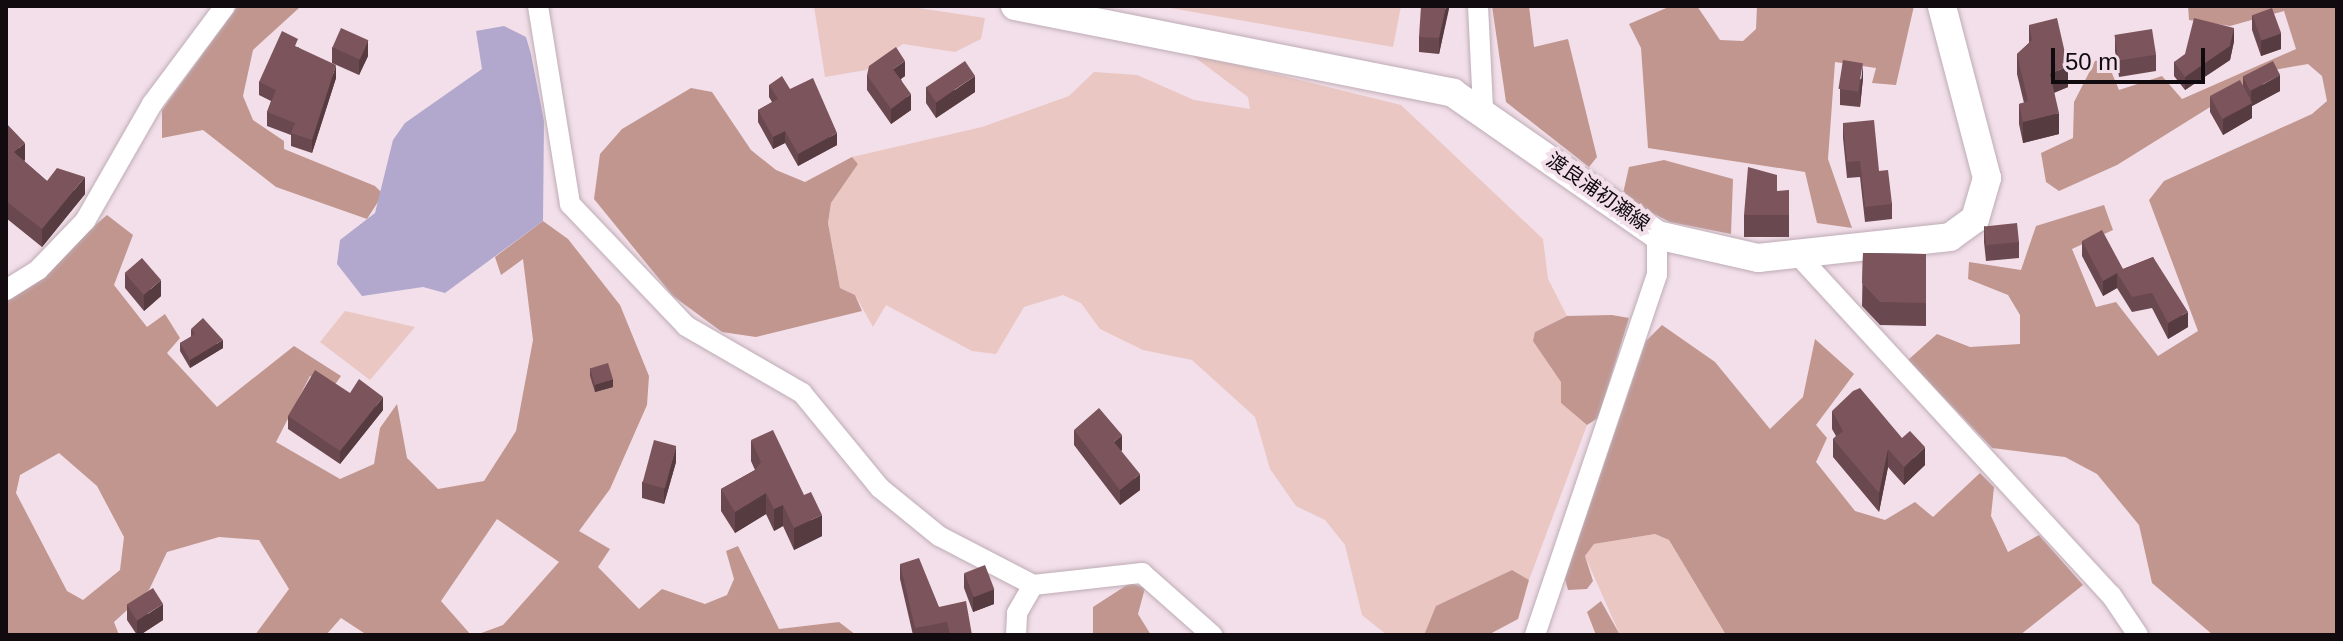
<!DOCTYPE html>
<meta charset="utf-8">
<style>
body{margin:0}
#map{position:relative;width:2343px;height:641px;overflow:hidden;background:#f2dfe9;font-family:Helvetica,"Noto Sans JP",sans-serif}
div>[style]{position:absolute}
[style*='--x']{left:calc(var(--x)*1px);top:calc(var(--y)*1px);width:calc(var(--w)*1px);rotate:calc(var(--a)*1deg)}
.green>*{inset:0;background:#eac7c2}
.forest>*{inset:0;background:#c1968f}
.water>*{inset:0;background:#b2a7cc}
.roads{filter:drop-shadow(0 0 2px #beacb5) drop-shadow(0 0 2px #beacb5)}
.minor>*{height:20px;margin:-10px;padding:0 10px;transform-origin:10px;border-radius:10px;background:#fff}
.secondary>*{height:28px;margin:-14px;padding:0 14px;transform-origin:14px;border-radius:14px;background:#fff}
.wall>*{inset:0;background:#6a484f}
.shaded-wall>*{inset:0;background:#563b40}
.building>*{inset:0;background:#7b545c;transform-origin:0 0}
span{translate:-50% -50%;white-space:nowrap;text-align:center;line-height:1.15;-webkit-text-stroke:8px #f2dfe9;paint-order:stroke}
.street-label{font-size:20px;color:#110b0f}
.frame{position:absolute;inset:0;border:8px solid #110b0f;pointer-events:none}
.scale{position:absolute;left:2051px;top:48px;width:154px;height:36px;box-sizing:border-box;border:4px solid #110b0f;border-top:0;padding-left:10px;font-size:24px;line-height:28px;white-space:nowrap;color:#110b0f;-webkit-text-stroke:6px #f2dfe9;paint-order:stroke}
</style>
<div id="map">
<div class="green">
<i style="clip-path:polygon(814px 6px,905px 6px,985px 18px,981px 39px,955px 52px,903px 44px,866px 70px,825px 77px)"></i>
<i style="clip-path:polygon(1159px 6px,1401px 6px,1393px 47px)"></i>
<i style="clip-path:polygon(1189px 53px,1401px 105px,1543px 239px,1548px 279px,1567px 316px,1535px 332px,1561px 382px,1561px 403px,1587px 425px,1529px 580px,1512px 570px,1437px 606px,1424px 635px,1387px 635px,1362px 615px,1345px 545px,1325px 520px,1296px 506px,1270px 469px,1255px 417px,1192px 360px,1143px 350px,1100px 329px,1081px 303px,1063px 295px,1024px 307px,996px 354px,972px 351px,886px 305px,873px 327px,855px 295px,840px 288px,828px 223px,831px 203px,858px 164px,852px 157px,982px 127px,1069px 96px,1094px 72px,1137px 75px,1194px 100px,1250px 109px,1248px 97px)"></i>
<i style="clip-path:polygon(345px 311px,415px 327px,370px 380px,320px 342px)"></i>
<i style="clip-path:polygon(1655px 534px,1669px 540px,1726px 635px,1620px 635px,1585px 556px,1594px 544px)"></i>
</div>
<div class="forest">
<i style="clip-path:polygon(238px 6px,299px 8px,253px 50px,243px 96px,253px 120px,284px 141px,284px 149px,375px 186px,383px 194px,367px 219px,276px 187px,203px 130px,162px 138px,162px 110px)"></i>
<i style="clip-path:polygon(1492px 6px,1529px 6px,1534px 47px,1568px 39px,1597px 157px,1589px 167px,1506px 102px)"></i>
<i style="clip-path:polygon(1671px 6px,1697px 6px,1720px 40px,1743px 41px,1756px 29px,1757px 6px,1914px 6px,1896px 85px,1872px 83px,1876px 68px,1835px 62px,1828px 159px,1852px 228px,1817px 223px,1805px 172px,1648px 148px,1641px 48px,1629px 24px)"></i>
<i style="clip-path:polygon(2188px 6px,2337px 6px,2337px 635px,2213px 635px,2152px 583px,2139px 525px,2097px 474px,2065px 457px,1992px 448px,1908px 360px,1937px 334px,1970px 347px,2020px 344px,2020px 315px,2008px 295px,1968px 279px,1969px 262px,2021px 270px,2036px 226px,2104px 205px,2113px 230px,2072px 249px,2096px 307px,2116px 302px,2158px 356px,2198px 331px,2149px 200px,2164px 181px,2312px 114px,2327px 101px,2322px 76px,2308px 64px,2268px 71px,2117px 165px,2059px 191px,2046px 182px,2041px 153px,2073px 138px,2074px 102px,2095px 61px,2106px 59px,2119px 90px,2162px 76px,2182px 99px,2296px 49px,2284px 11px,2230px 26px,2189px 20px)"></i>
<i style="clip-path:polygon(691px 88px,712px 92px,751px 150px,776px 170px,805px 182px,852px 157px,858px 164px,831px 203px,828px 223px,840px 288px,855px 295px,862px 311px,756px 337px,722px 332px,673px 296px,594px 199px,600px 154px,622px 129px)"></i>
<i style="clip-path:polygon(1664px 160px,1733px 179px,1731px 234px,1670px 222px,1622px 198px,1629px 167px)"></i>
<i style="clip-path:polygon(evenodd,107px 215px,133px 235px,114px 285px,147px 327px,165px 314px,180px 338px,167px 353px,217px 407px,294px 346px,341px 376px,334px 386px,310px 376px,276px 442px,340px 479px,374px 464px,380px 428px,397px 404px,407px 458px,438px 489px,484px 481px,516px 431px,533px 340px,523px 259px,501px 275px,495px 257px,543px 221px,568px 239px,620px 305px,649px 376px,647px 405px,610px 489px,579px 531px,610px 549px,598px 567px,639px 609px,662px 589px,705px 604px,727px 595px,734px 579px,726px 551px,738px 546px,779px 629px,839px 622px,856px 635px,476px 635px,503px 625px,559px 562px,497px 519px,441px 601px,471px 635px,367px 635px,341px 618px,326px 635px,255px 635px,289px 589px,259px 540px,219px 537px,167px 552px,149px 590px,114px 622px,119px 635px,6px 635px,6px 302px,107px 215px,59px 453px,97px 486px,124px 537px,120px 570px,83px 600px,67px 591px,16px 493px,20px 475px,59px 453px)"></i>
<i style="clip-path:polygon(1612px 315px,1629px 318px,1598px 418px,1587px 425px,1561px 403px,1561px 382px,1533px 341px,1535px 332px,1567px 316px)"></i>
<i style="clip-path:polygon(1662px 325px,1715px 362px,1770px 429px,1803px 397px,1815px 339px,1854px 374px,1816px 425px,1827px 438px,1816px 462px,1855px 511px,1885px 520px,1915px 502px,1933px 517px,1980px 473px,1994px 487px,1991px 516px,2008px 552px,2039px 535px,2083px 585px,2020px 635px,1726px 635px,1669px 540px,1655px 534px,1594px 544px,1585px 556px,1593px 581px,1587px 589px,1568px 590px,1565px 579px,1646px 341px)"></i>
<i style="clip-path:polygon(1512px 570px,1529px 580px,1518px 619px,1488px 635px,1424px 635px,1436px 606px)"></i>
<i style="clip-path:polygon(1130px 583px,1145px 588px,1138px 614px,1151px 635px,1093px 635px,1093px 607px)"></i>
<i style="clip-path:polygon(1601px 601px,1620px 635px,1596px 635px,1587px 612px)"></i>
</div>
<div class="water">
<i style="clip-path:polygon(504px 26px,526px 37px,531px 54px,544px 121px,543px 221px,445px 293px,423px 287px,362px 296px,337px 264px,340px 240px,375px 213px,393px 140px,405px 123px,482px 69px,476px 31px)"></i>
</div>
<div class="roads">
<div class="minor">
<i style="--x:538;--y:6;--w:201;--a:80.8"></i>
<i style="--x:570;--y:204;--w:168;--a:46.4"></i>
<i style="--x:686;--y:326;--w:134;--a:30"></i>
<i style="--x:802;--y:393;--w:123;--a:50.6"></i>
<i style="--x:880;--y:488;--w:76;--a:39.1"></i>
<i style="--x:939;--y:536;--w:106;--a:27.5"></i>
<i style="--x:1033;--y:585;--w:110;--a:-6.3"></i>
<i style="--x:1142;--y:573;--w:94;--a:41.5"></i>
<i style="--x:1478;--y:6;--w:103;--a:87.2"></i>
<i style="--x:1798;--y:255;--w:462;--a:47.4"></i>
<i style="--x:2111;--y:595;--w:48;--a:56"></i>
<i style="--x:6;--y:290;--w:38;--a:-32"></i>
<i style="--x:38;--y:270;--w:68;--a:-46.2"></i>
<i style="--x:85;--y:221;--w:135;--a:-60.2"></i>
<i style="--x:152;--y:104;--w:122;--a:-53.3"></i>
<i style="--x:1016;--y:635;--w:22;--a:-87"></i>
<i style="--x:1017;--y:613;--w:32;--a:-60"></i>
<i style="--x:1535;--y:635;--w:380;--a:-71.3"></i>
<i style="--x:1657;--y:275;--w:40;--a:-90"></i>
</div>
<div class="secondary">
<i style="--x:1015;--y:6;--w:447;--a:11.2"></i>
<i style="--x:1453;--y:93;--w:249;--a:34.8"></i>
<i style="--x:1657;--y:235;--w:104;--a:12.8"></i>
<i style="--x:1758;--y:258;--w:193;--a:-6.2"></i>
<i style="--x:1950;--y:237;--w:31;--a:-36"></i>
<i style="--x:1975;--y:219;--w:43;--a:-73.7"></i>
<i style="--x:1987;--y:178;--w:178;--a:-104.7"></i>
</div>
</div>
<div class="wall">
<i style="clip-path:polygon(1449px 6px,1439px 54px,1419px 52px,1419px 37px)"></i>
<i style="clip-path:polygon(2252px 15px,2281px 49px,2261px 56px,2252px 30px)"></i>
<i style="clip-path:polygon(2029px 25px,2068px 87px,2054px 93px,2059px 134px,2023px 143px,2019px 124px,2019px 104px,2024px 103px,2017px 74px,2017px 54px,2029px 43px)"></i>
<i style="clip-path:polygon(2115px 36px,2156px 55px,2156px 71px,2119px 77px,2115px 51px)"></i>
<i style="clip-path:polygon(2234px 41px,2230px 60px,2185px 90px,2174px 76px,2174px 62px)"></i>
<i style="clip-path:polygon(298px 47px,336px 78px,312px 153px,291px 146px,291px 135px,267px 126px,267px 112px,271px 101px,259px 95px,259px 82px)"></i>
<i style="clip-path:polygon(332px 47px,368px 56px,359px 75px,332px 63px)"></i>
<i style="clip-path:polygon(867px 75px,905px 76px,901px 79px,911px 110px,891px 124px,867px 90px)"></i>
<i style="clip-path:polygon(2243px 77px,2280px 91px,2252px 106px,2252px 118px,2223px 135px,2210px 112px,2210px 97px,2243px 86px)"></i>
<i style="clip-path:polygon(1863px 78px,1860px 107px,1840px 105px,1840px 89px)"></i>
<i style="clip-path:polygon(769px 85px,790px 89px,837px 145px,798px 166px,785px 143px,773px 149px,758px 122px,758px 110px,772px 102px,769px 97px)"></i>
<i style="clip-path:polygon(926px 87px,975px 92px,936px 118px,926px 103px)"></i>
<i style="clip-path:polygon(6px 123px,25px 160px,24px 161px,47px 181px,85px 194px,42px 247px,6px 218px)"></i>
<i style="clip-path:polygon(1843px 123px,1879px 171px,1892px 204px,1892px 219px,1865px 222px,1860px 177px,1847px 178px,1843px 138px)"></i>
<i style="clip-path:polygon(1789px 190px,1789px 237px,1744px 237px,1744px 215px)"></i>
<i style="clip-path:polygon(1984px 226px,2019px 242px,2019px 258px,1986px 261px,1984px 242px)"></i>
<i style="clip-path:polygon(2082px 241px,2123px 269px,2153px 257px,2188px 327px,2168px 339px,2152px 308px,2132px 312px,2117px 288px,2103px 296px,2082px 256px)"></i>
<i style="clip-path:polygon(1863px 253px,1926px 254px,1926px 326px,1880px 325px,1862px 306px)"></i>
<i style="clip-path:polygon(125px 273px,161px 296px,144px 311px,125px 288px)"></i>
<i style="clip-path:polygon(191px 329px,223px 348px,190px 368px,180px 351px,180px 343px,191px 337px)"></i>
<i style="clip-path:polygon(590px 368px,613px 387px,595px 392px,590px 376px)"></i>
<i style="clip-path:polygon(350px 393px,383px 410px,340px 464px,288px 429px,288px 416px)"></i>
<i style="clip-path:polygon(1832px 411px,1925px 465px,1904px 485px,1888px 467px,1879px 512px,1833px 457px,1833px 439px,1836px 436px,1832px 429px)"></i>
<i style="clip-path:polygon(1074px 430px,1122px 450px,1121px 451px,1140px 490px,1120px 505px,1074px 445px)"></i>
<i style="clip-path:polygon(751px 440px,822px 536px,794px 550px,783px 526px,774px 531px,766px 514px,735px 533px,721px 511px,721px 489px,755px 470px,751px 461px)"></i>
<i style="clip-path:polygon(676px 462px,664px 504px,642px 498px,642px 482px)"></i>
<i style="clip-path:polygon(900px 564px,939px 607px,972px 635px,913px 635px,900px 579px)"></i>
<i style="clip-path:polygon(964px 573px,994px 604px,973px 612px,964px 588px)"></i>
<i style="clip-path:polygon(127px 605px,163px 620px,140px 635px,137px 635px,127px 620px)"></i>
</div>
<div class="shaded-wall">
<i style="clip-path:polygon(1446px 6px,1449px 6px,1449px 9px,1439px 54px,1439px 38px)"></i>
<i style="clip-path:polygon(2234px 28px,2234px 41px,2230px 60px,2185px 90px,2185px 77px)"></i>
<i style="clip-path:polygon(2281px 33px,2281px 49px,2261px 56px,2261px 40px)"></i>
<i style="clip-path:polygon(368px 40px,368px 56px,359px 75px,359px 60px)"></i>
<i style="clip-path:polygon(905px 61px,905px 76px,893px 84px,893px 69px)"></i>
<i style="clip-path:polygon(1863px 63px,1863px 78px,1860px 107px,1860px 92px)"></i>
<i style="clip-path:polygon(336px 65px,336px 78px,312px 153px,312px 140px)"></i>
<i style="clip-path:polygon(2068px 66px,2068px 87px,2050px 94px,2050px 74px)"></i>
<i style="clip-path:polygon(2280px 75px,2280px 91px,2252px 106px,2252px 118px,2223px 135px,2223px 119px,2251px 104px,2251px 91px)"></i>
<i style="clip-path:polygon(975px 76px,975px 92px,936px 118px,936px 103px)"></i>
<i style="clip-path:polygon(911px 94px,911px 110px,891px 124px,891px 109px)"></i>
<i style="clip-path:polygon(2059px 113px,2059px 134px,2023px 143px,2023px 122px)"></i>
<i style="clip-path:polygon(785px 131px,785px 143px,773px 149px,773px 137px)"></i>
<i style="clip-path:polygon(837px 133px,837px 145px,798px 166px,798px 154px)"></i>
<i style="clip-path:polygon(25px 143px,25px 160px,14px 170px,14px 152px)"></i>
<i style="clip-path:polygon(85px 177px,85px 194px,42px 247px,42px 229px)"></i>
<i style="clip-path:polygon(2117px 273px,2117px 288px,2103px 296px,2103px 281px)"></i>
<i style="clip-path:polygon(161px 280px,161px 296px,144px 311px,144px 295px)"></i>
<i style="clip-path:polygon(2188px 312px,2188px 327px,2168px 339px,2168px 323px)"></i>
<i style="clip-path:polygon(223px 340px,223px 348px,190px 368px,190px 360px)"></i>
<i style="clip-path:polygon(613px 379px,613px 387px,595px 392px,595px 385px)"></i>
<i style="clip-path:polygon(383px 397px,383px 410px,340px 464px,340px 451px)"></i>
<i style="clip-path:polygon(1122px 435px,1122px 450px,1114px 457px,1114px 442px)"></i>
<i style="clip-path:polygon(676px 446px,676px 462px,664px 504px,664px 488px)"></i>
<i style="clip-path:polygon(1925px 447px,1925px 465px,1904px 485px,1904px 467px)"></i>
<i style="clip-path:polygon(1888px 449px,1888px 467px,1879px 512px,1879px 493px)"></i>
<i style="clip-path:polygon(1140px 474px,1140px 490px,1120px 505px,1120px 490px)"></i>
<i style="clip-path:polygon(766px 493px,766px 514px,735px 533px,735px 512px)"></i>
<i style="clip-path:polygon(783px 505px,783px 526px,774px 531px,774px 509px)"></i>
<i style="clip-path:polygon(822px 515px,822px 536px,794px 550px,794px 528px)"></i>
<i style="clip-path:polygon(994px 589px,994px 604px,973px 612px,973px 596px)"></i>
<i style="clip-path:polygon(163px 604px,163px 620px,140px 635px,137px 635px,137px 621px)"></i>
</div>
<div class="building">
<i style="clip-path:polygon(1421px 6px,1446px 6px,1439px 38px,1419px 37px)"></i>
<i style="left:2272px;top:8px;width:27px;height:21px;rotate:70deg"></i>
<i style="clip-path:polygon(2057px 18px,2068px 66px,2050px 74px,2059px 113px,2023px 122px,2019px 104px,2028px 101px,2017px 54px,2032px 40px,2029px 25px)"></i>
<i style="clip-path:polygon(2194px 18px,2234px 28px,2230px 46px,2185px 77px,2174px 62px,2185px 54px)"></i>
<i style="left:341px;top:28px;width:30px;height:21px;rotate:24deg"></i>
<i style="left:2152px;top:29px;width:26px;height:38px;rotate:81deg"></i>
<i style="clip-path:polygon(282px 31px,298px 39px,295px 46px,336px 65px,312px 140px,291px 133px,295px 123px,267px 112px,276px 90px,259px 82px)"></i>
<i style="clip-path:polygon(896px 47px,905px 61px,893px 69px,911px 94px,891px 109px,867px 75px,869px 66px)"></i>
<i style="left:1843px;top:60px;width:20px;height:29px;rotate:9deg"></i>
<i style="left:965px;top:61px;width:18px;height:47px;rotate:56deg"></i>
<i style="left:2273px;top:61px;width:16px;height:34px;rotate:63deg"></i>
<i style="clip-path:polygon(782px 76px,790px 89px,813px 78px,837px 133px,798px 154px,785px 131px,773px 137px,758px 110px,778px 99px,769px 85px)"></i>
<i style="left:2240px;top:80px;width:26px;height:34px;rotate:62deg"></i>
<i style="clip-path:polygon(1874px 120px,1879px 171px,1888px 170px,1892px 204px,1865px 207px,1860px 161px,1847px 162px,1843px 123px)"></i>
<i style="clip-path:polygon(6px 123px,25px 143px,14px 152px,47px 181px,57px 168px,85px 177px,42px 229px,6px 201px)"></i>
<i style="clip-path:polygon(1748px 167px,1777px 175px,1777px 191px,1789px 190px,1789px 215px,1744px 215px)"></i>
<i style="left:2017px;top:223px;width:19px;height:33px;rotate:84deg"></i>
<i style="clip-path:polygon(2102px 230px,2123px 269px,2153px 257px,2188px 312px,2168px 323px,2152px 293px,2132px 297px,2117px 273px,2103px 281px,2082px 241px)"></i>
<i style="clip-path:polygon(1863px 253px,1926px 254px,1926px 303px,1880px 302px,1862px 283px)"></i>
<i style="left:142px;top:258px;width:29px;height:23px;rotate:49deg"></i>
<i style="clip-path:polygon(203px 318px,223px 340px,190px 360px,180px 343px,195px 334px,191px 329px)"></i>
<i style="left:608px;top:363px;width:17px;height:19px;rotate:73deg"></i>
<i style="clip-path:polygon(315px 370px,350px 393px,359px 379px,383px 397px,340px 451px,288px 416px)"></i>
<i style="clip-path:polygon(1860px 388px,1902px 438px,1910px 431px,1925px 447px,1904px 467px,1888px 449px,1879px 493px,1833px 439px,1843px 431px,1832px 411px,1853px 391px)"></i>
<i style="clip-path:polygon(1099px 408px,1122px 435px,1114px 442px,1140px 474px,1120px 490px,1074px 430px)"></i>
<i style="clip-path:polygon(773px 430px,804px 495px,811px 492px,822px 515px,794px 528px,783px 505px,774px 509px,766px 493px,735px 512px,721px 489px,755px 470px,761px 462px,751px 440px)"></i>
<i style="left:654px;top:440px;width:23px;height:44px;rotate:15deg"></i>
<i style="clip-path:polygon(919px 558px,939px 607px,966px 601px,972px 635px,950px 635px,947px 622px,915px 628px,900px 564px)"></i>
<i style="left:985px;top:565px;width:26px;height:22px;rotate:69deg"></i>
<i style="left:153px;top:588px;width:19px;height:31px;rotate:58deg"></i>
</div>
<div class="street-label">
<span style="left:1598px;top:192px;rotate:35deg">渡良浦初瀬線</span>
</div>
<div class="frame"></div>
<div class="scale">50 m</div>
</div>
